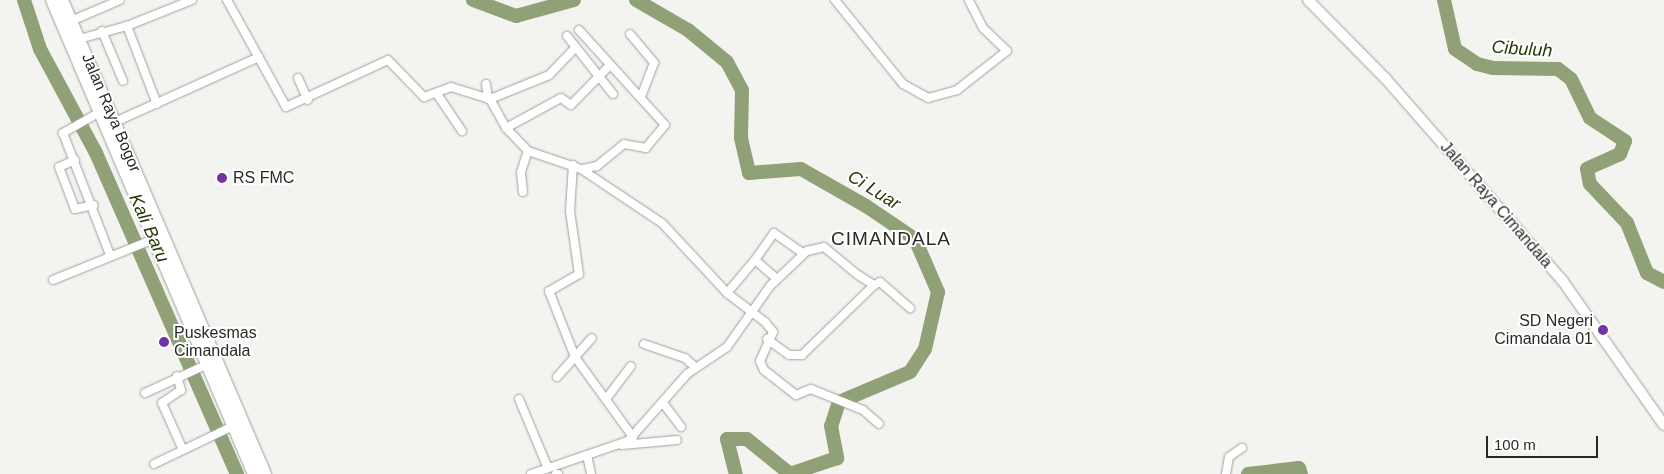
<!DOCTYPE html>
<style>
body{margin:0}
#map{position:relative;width:1664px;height:474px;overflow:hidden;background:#f3f4f0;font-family:Arial,sans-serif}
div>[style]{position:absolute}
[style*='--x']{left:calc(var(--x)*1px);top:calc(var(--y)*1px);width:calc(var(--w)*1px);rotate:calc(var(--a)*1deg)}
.river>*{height:14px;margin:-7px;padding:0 7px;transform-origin:7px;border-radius:7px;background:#91a177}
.roads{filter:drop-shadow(0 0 1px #9ea09c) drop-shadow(0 0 1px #9ea09c)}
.minor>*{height:8px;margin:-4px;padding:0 4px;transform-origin:4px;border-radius:4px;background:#fff}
.tertiary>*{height:10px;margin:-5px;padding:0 5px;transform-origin:5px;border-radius:5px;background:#fff}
.trunk>*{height:12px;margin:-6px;padding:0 6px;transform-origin:6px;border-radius:6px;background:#fff}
.dots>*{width:14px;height:14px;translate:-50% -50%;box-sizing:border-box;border:2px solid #fff;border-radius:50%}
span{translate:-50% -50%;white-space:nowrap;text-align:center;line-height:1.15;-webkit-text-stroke:4px #fff;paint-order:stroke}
.street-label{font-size:16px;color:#292a28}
.poi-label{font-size:16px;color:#292a28}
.left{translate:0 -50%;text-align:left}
.right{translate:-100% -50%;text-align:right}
.water-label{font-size:18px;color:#293906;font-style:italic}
.quarter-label{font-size:19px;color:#292a28;letter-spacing:1px}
.scale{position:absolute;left:1486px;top:436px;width:112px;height:22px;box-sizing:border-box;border:2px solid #292a28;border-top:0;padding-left:6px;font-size:15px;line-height:18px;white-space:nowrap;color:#292a28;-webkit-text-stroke:4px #fff;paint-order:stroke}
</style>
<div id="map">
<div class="river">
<i style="--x:24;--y:0;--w:52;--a:71.9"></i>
<i style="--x:40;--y:49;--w:118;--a:61.7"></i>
<i style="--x:96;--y:153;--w:351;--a:66.3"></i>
<i style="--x:473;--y:0;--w:46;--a:20.4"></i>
<i style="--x:516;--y:16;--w:60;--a:-15.4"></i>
<i style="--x:636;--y:0;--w:60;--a:30"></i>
<i style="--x:688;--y:30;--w:50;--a:39.4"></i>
<i style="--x:727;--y:62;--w:32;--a:62"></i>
<i style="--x:742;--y:90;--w:48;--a:91.2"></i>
<i style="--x:741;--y:138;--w:36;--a:77"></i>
<i style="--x:749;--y:173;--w:52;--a:-4.4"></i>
<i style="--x:801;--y:169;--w:75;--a:29.6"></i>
<i style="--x:866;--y:206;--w:59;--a:34"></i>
<i style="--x:915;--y:239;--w:58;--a:66.5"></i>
<i style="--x:938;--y:292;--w:58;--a:102.8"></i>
<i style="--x:925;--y:349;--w:27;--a:123"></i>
<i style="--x:910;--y:372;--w:77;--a:157.1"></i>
<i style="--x:839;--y:402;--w:25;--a:108"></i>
<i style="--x:831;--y:426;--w:33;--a:79"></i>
<i style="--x:837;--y:458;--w:50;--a:161.2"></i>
<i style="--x:790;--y:474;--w:55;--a:-140.9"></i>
<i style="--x:747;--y:439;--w:20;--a:180"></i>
<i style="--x:727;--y:439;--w:36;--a:76"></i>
<i style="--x:1444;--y:0;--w:50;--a:77.3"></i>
<i style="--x:1455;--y:49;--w:27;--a:34"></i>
<i style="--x:1477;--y:64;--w:16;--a:14"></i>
<i style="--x:1493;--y:68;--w:65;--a:0.9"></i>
<i style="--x:1558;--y:69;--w:16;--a:38"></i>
<i style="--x:1571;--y:79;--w:43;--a:64"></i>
<i style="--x:1590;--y:118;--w:42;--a:33.3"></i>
<i style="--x:1625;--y:141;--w:14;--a:111"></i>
<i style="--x:1620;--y:154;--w:36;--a:156"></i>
<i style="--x:1587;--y:169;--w:15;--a:79"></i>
<i style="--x:1590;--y:184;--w:54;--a:46.5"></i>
<i style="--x:1627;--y:223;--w:54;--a:68.2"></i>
<i style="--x:1647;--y:273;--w:19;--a:28"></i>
<i style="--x:1248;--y:474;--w:51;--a:-6.7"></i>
<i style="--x:1299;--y:468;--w:6;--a:72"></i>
</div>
<div class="roads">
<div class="minor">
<i style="--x:227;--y:0;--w:122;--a:61.1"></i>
<i style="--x:286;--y:107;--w:112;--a:-24.7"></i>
<i style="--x:388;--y:60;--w:52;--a:45.8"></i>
<i style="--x:424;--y:97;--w:29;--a:-20"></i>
<i style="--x:451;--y:87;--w:41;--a:17.1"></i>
<i style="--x:490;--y:99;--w:33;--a:61"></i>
<i style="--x:506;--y:128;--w:32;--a:46"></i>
<i style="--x:528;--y:151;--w:56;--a:18.8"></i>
<i style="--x:581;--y:169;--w:97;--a:33.7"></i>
<i style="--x:662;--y:223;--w:96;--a:47.1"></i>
<i style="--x:727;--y:293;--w:48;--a:37.3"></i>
<i style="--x:765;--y:322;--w:13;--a:51"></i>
<i style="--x:773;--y:332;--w:32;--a:114"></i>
<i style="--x:760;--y:361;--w:10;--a:66"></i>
<i style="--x:764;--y:370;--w:41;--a:38"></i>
<i style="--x:796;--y:395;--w:16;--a:-22"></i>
<i style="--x:811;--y:389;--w:56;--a:22"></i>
<i style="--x:863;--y:410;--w:21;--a:41"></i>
<i style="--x:835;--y:0;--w:108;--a:51"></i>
<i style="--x:903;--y:84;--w:29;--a:29"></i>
<i style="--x:928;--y:98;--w:30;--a:-15"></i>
<i style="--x:957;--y:90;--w:63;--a:-38"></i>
<i style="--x:1007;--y:51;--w:33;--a:-136"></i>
<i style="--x:983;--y:28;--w:31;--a:-117"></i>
<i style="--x:71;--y:21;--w:53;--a:-23.2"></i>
<i style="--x:579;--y:30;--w:128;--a:47.8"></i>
<i style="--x:665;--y:125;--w:30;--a:130"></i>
<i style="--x:646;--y:148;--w:22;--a:-170"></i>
<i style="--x:624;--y:144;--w:35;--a:141"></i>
<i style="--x:597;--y:166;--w:16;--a:169"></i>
<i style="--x:102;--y:31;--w:54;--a:67.2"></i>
<i style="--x:630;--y:34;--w:38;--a:50"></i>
<i style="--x:654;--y:63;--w:36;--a:111"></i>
<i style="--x:567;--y:36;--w:74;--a:51.6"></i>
<i style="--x:79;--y:39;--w:50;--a:-15.2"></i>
<i style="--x:298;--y:78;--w:24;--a:66"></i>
<i style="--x:486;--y:84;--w:15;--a:82"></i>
<i style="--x:437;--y:94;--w:45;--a:56"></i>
<i style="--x:490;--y:99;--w:64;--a:-22.1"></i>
<i style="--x:549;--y:75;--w:37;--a:-46"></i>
<i style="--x:157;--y:104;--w:84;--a:-111"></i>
<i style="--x:127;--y:26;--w:70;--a:-21.8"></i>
<i style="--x:100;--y:112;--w:43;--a:150.4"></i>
<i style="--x:63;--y:133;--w:131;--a:68.9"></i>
<i style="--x:115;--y:122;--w:158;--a:-24.3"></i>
<i style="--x:506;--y:128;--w:63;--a:-28.6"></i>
<i style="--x:561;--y:98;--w:12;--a:35"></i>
<i style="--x:571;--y:105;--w:54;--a:-45.7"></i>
<i style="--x:75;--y:160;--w:17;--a:156"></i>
<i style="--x:59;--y:167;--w:45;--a:69.1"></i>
<i style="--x:75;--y:209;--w:19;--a:-12"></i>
<i style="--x:573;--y:165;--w:46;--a:93.7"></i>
<i style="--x:570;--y:211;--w:64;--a:81.9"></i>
<i style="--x:579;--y:274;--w:34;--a:150"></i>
<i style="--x:549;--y:291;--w:71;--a:68.5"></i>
<i style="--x:575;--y:357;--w:99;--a:54.1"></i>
<i style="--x:523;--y:192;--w:20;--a:-96"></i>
<i style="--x:521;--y:172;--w:22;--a:-72"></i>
<i style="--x:777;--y:279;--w:29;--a:-139"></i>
<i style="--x:755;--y:260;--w:33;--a:-55"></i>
<i style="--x:774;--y:233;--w:35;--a:35"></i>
<i style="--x:53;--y:280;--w:109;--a:-22.1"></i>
<i style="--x:727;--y:293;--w:43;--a:-49.7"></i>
<i style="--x:767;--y:339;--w:27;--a:36"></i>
<i style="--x:789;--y:355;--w:13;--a:0"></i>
<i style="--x:802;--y:355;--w:100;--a:-44.2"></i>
<i style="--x:644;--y:344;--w:43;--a:18.9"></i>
<i style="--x:685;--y:358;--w:13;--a:42"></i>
<i style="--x:177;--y:376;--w:15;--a:74"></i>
<i style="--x:181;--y:390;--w:23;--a:146"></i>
<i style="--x:162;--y:403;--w:51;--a:65.9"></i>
<i style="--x:557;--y:377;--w:52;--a:-48.1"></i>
<i style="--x:145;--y:393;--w:69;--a:-24.7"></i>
<i style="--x:519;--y:399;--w:73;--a:67.3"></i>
<i style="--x:606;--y:399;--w:41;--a:-52.9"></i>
<i style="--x:663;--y:403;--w:30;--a:53"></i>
<i style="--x:622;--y:445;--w:55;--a:-5.2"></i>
<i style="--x:587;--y:455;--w:19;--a:78"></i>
<i style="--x:154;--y:464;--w:88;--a:-25.7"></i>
<i style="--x:531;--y:474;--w:102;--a:-18.8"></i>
<i style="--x:628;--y:441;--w:89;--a:-48.6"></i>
<i style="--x:687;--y:374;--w:48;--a:-34"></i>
<i style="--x:727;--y:347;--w:75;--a:-54.8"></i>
<i style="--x:770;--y:286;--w:51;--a:-43.4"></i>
<i style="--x:807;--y:251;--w:17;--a:-13"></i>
<i style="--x:824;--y:247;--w:44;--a:39.5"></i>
<i style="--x:858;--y:275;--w:19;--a:32"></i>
<i style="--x:874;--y:285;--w:7;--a:-27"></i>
<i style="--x:880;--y:282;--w:40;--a:41"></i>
<i style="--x:556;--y:474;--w:2;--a:0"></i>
<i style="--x:1226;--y:474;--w:17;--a:-80"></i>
<i style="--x:1229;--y:457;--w:16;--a:-35"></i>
</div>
<div class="tertiary">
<i style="--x:1308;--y:0;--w:110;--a:45.4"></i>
<i style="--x:1385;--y:78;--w:269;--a:48.8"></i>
<i style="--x:1562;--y:280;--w:177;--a:54.9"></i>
</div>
<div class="trunk">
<i style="--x:52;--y:0;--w:515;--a:66.92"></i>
<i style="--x:62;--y:0;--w:516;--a:66.82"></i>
</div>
</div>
<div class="dots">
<i style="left:222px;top:178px;background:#7333a8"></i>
<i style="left:1603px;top:330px;background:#7333a8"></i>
<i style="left:164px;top:342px;background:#7333a8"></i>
</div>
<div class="street-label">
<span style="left:111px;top:113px;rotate:67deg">Jalan Raya Bogor</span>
<span style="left:1496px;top:205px;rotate:49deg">Jalan Raya Cimandala</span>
</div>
<div class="poi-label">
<span class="left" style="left:233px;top:178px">RS FMC</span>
<span class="right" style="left:1593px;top:330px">SD Negeri<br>Cimandala 01</span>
<span class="left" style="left:174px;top:342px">Puskesmas<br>Cimandala</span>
</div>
<div class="water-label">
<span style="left:1522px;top:49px;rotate:4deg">Cibuluh</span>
<span style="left:874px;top:190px;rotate:32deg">Ci Luar</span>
<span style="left:149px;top:228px;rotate:66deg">Kali Baru</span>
</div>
<div class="quarter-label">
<span style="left:891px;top:239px">CIMANDALA</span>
</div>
<div class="scale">100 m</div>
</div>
